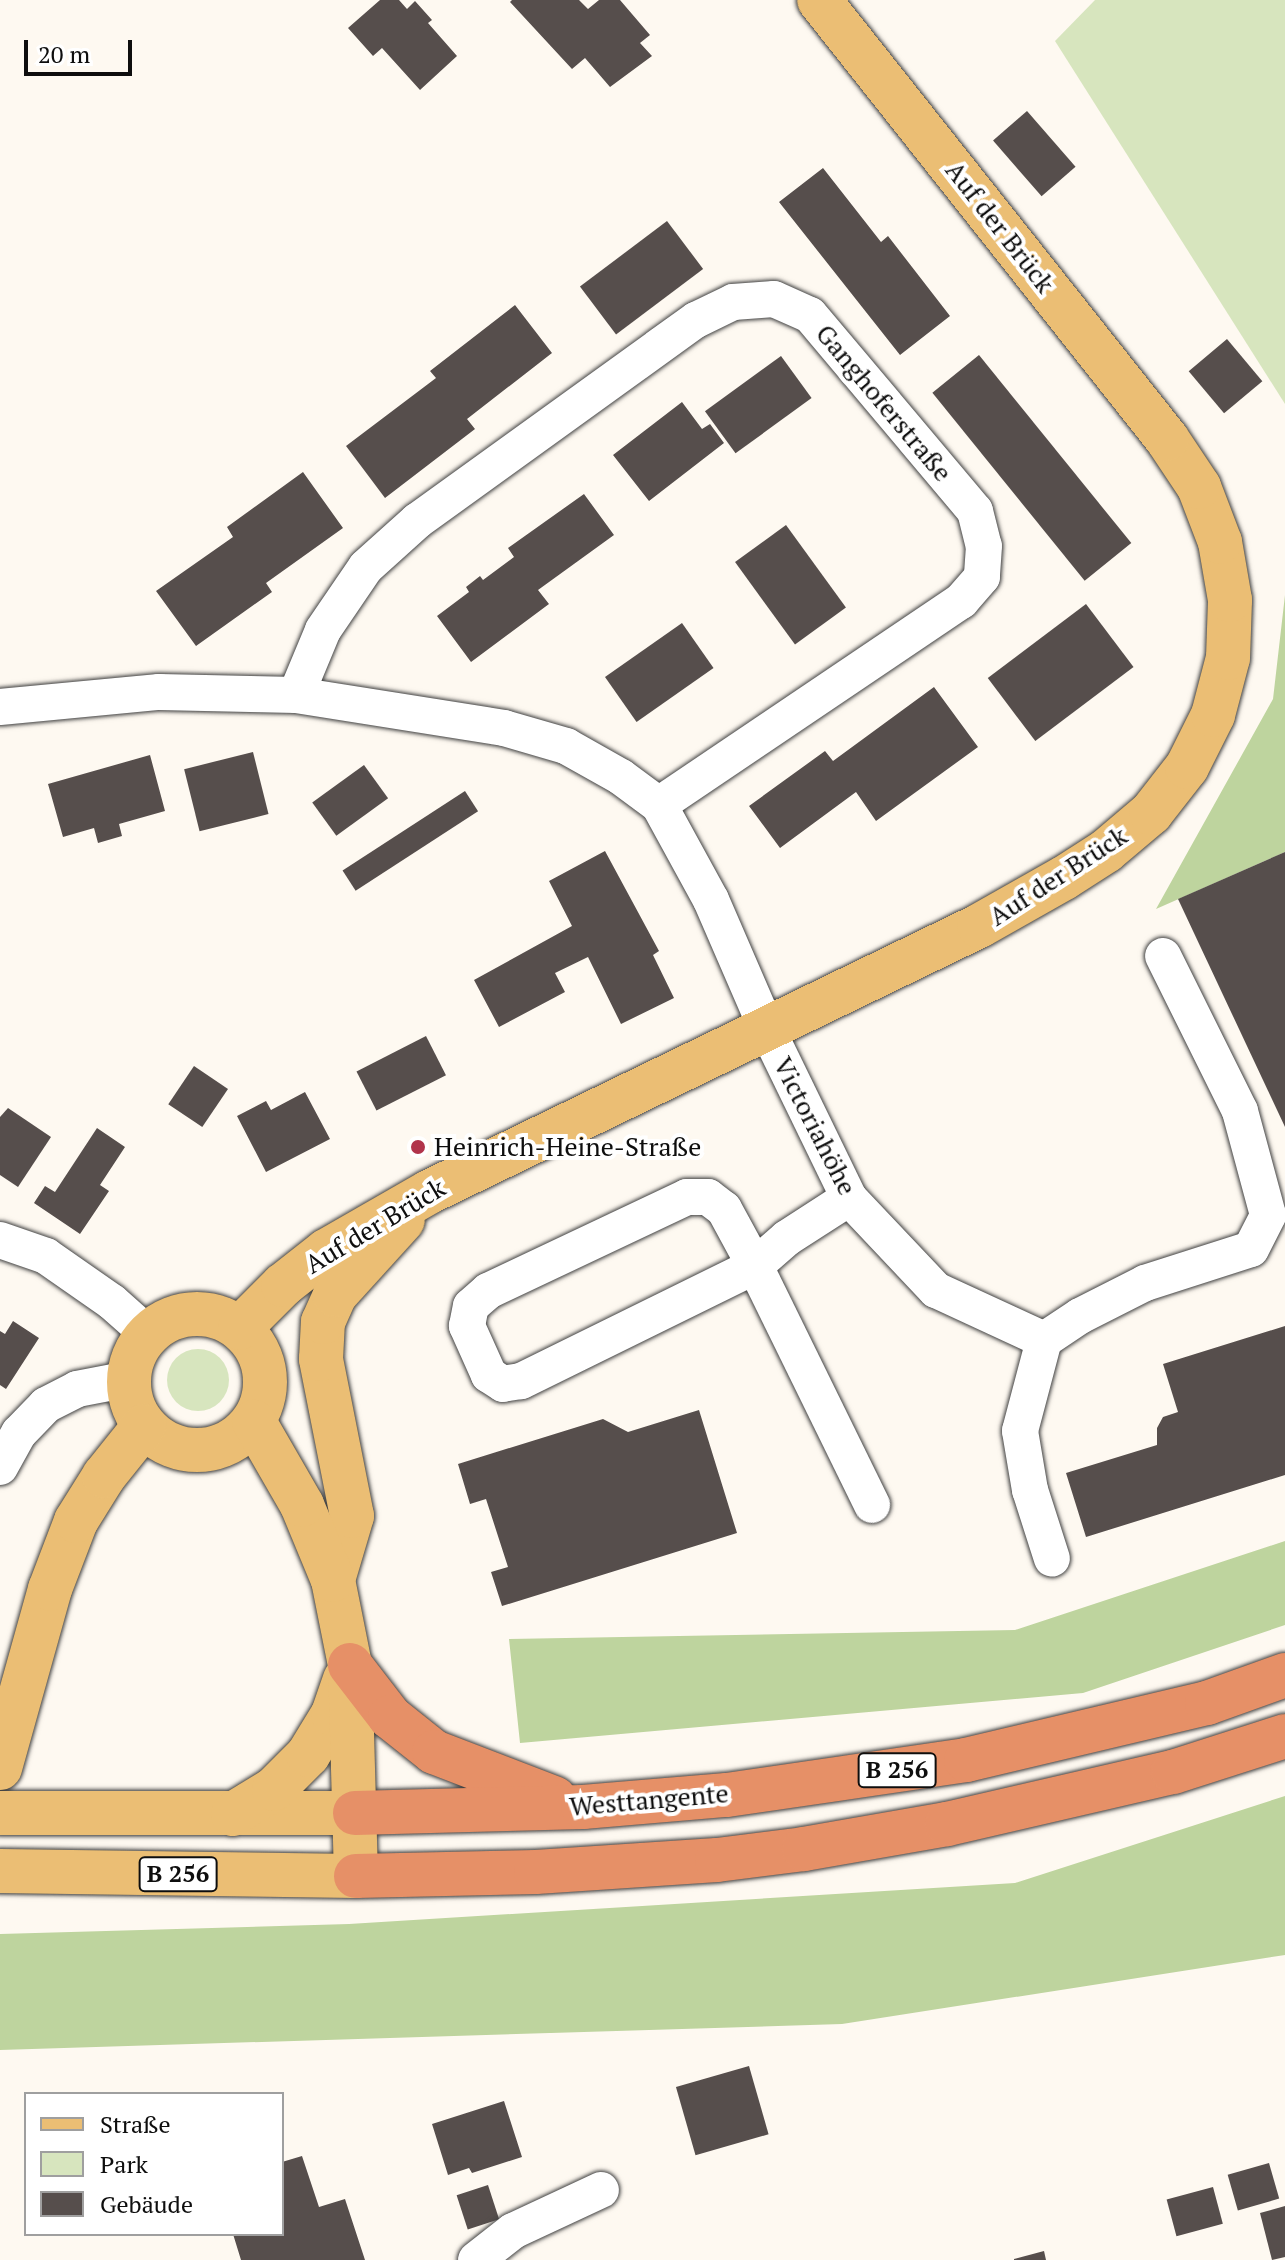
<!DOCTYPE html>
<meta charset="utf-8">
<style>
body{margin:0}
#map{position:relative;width:1285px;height:2260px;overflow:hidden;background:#fef9f1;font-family:"PT Serif",serif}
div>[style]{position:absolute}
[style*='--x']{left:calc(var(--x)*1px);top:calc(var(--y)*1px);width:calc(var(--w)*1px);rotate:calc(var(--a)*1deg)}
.green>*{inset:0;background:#d7e5be}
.round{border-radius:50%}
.forest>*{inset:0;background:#bed49e}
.building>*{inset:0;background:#564e4c;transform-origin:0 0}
.roads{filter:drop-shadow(0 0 2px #414141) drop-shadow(0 0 2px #414141)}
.minor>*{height:36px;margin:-18px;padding:0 18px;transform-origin:18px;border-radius:18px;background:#fff}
.major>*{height:44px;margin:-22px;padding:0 22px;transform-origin:22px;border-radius:22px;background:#ebbe74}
.major>.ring{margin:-22px;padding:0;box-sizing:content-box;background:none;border:44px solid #ebbe74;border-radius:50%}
.highway>*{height:44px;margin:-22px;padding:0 22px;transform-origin:22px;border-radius:22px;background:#e69067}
.dots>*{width:22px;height:22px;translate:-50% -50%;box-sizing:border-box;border:4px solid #fff;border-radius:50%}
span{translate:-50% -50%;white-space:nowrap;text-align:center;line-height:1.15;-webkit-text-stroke:8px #fff;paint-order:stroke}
.shield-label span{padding:2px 6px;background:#fff;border:2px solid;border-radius:6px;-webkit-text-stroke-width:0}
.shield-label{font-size:24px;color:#0e0e0e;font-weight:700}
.street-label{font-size:26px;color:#0e0e0e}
.poi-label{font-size:26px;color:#0e0e0e}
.left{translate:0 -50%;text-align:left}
.legend{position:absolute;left:24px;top:2092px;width:260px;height:144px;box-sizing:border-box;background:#fff;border:2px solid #9f9f9f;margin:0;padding:10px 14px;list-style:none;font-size:24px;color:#0e0e0e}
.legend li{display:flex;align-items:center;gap:16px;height:40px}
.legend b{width:40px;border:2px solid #9f9f9f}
.scale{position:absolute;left:24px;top:40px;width:108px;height:36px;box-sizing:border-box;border:4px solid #0e0e0e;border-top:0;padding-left:10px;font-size:24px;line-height:28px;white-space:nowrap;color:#0e0e0e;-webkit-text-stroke:6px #fff;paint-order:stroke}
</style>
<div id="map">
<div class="green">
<i style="clip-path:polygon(1095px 0,1285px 0,1285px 404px,1055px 41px)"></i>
<i class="round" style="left:167px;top:1349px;width:62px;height:62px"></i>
</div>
<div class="forest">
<i style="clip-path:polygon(1285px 595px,1285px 852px,1156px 909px,1273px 699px)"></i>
<i style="clip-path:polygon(1285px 1541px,1285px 1625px,1083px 1693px,520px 1743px,509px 1639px,1015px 1630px)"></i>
<i style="clip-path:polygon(1285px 1796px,1285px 1955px,842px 2024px,0 2050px,0 1934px,349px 1924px,1015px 1883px)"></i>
</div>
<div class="building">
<i style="clip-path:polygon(380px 0,399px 0,407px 9px,415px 1px,432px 20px,428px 23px,457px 56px,420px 90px,382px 48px,373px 56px,348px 28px)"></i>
<i style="clip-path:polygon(512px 0,579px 0,588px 9px,599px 0,620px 0,650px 35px,640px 43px,652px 56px,610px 87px,585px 58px,572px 69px,510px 2px)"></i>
<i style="left:1027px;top:111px;width:74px;height:45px;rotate:49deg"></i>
<i style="clip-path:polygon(823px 168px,881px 242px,888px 236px,950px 316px,900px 355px,779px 202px)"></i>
<i style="left:667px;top:221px;width:60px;height:109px;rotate:53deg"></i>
<i style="clip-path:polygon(515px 305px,552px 353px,467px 419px,475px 429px,385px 498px,346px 446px,436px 378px,430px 371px)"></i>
<i style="left:1227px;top:339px;width:55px;height:50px;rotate:50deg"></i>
<i style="left:979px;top:355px;width:242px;height:60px;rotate:51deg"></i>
<i style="left:781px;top:356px;width:52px;height:94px;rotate:54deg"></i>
<i style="clip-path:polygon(682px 402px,702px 429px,710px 424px,724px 443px,649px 501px,613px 455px)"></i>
<i style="clip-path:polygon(303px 472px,343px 528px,266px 583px,272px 592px,196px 646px,156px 591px,233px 537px,227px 527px)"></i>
<i style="clip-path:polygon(584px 494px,614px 535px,538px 590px,549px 604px,471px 662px,437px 616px,469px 592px,466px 587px,480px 576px,483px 580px,514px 557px,508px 548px)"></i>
<i style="left:786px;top:525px;width:102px;height:63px;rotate:54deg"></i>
<i style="left:1086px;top:604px;width:79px;height:123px;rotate:53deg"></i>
<i style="left:682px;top:623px;width:55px;height:94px;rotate:55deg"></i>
<i style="clip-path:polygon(934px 687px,978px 747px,876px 821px,856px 792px,780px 848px,749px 806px,825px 751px,833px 761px)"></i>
<i style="left:253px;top:752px;width:64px;height:71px;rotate:76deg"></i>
<i style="clip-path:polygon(150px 755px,165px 811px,119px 824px,122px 836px,98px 843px,94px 828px,63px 837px,48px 784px)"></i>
<i style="left:364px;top:765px;width:41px;height:64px;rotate:54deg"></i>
<i style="left:465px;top:791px;width:24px;height:146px;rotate:57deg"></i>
<i style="clip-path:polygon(605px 851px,659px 951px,653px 955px,674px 998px,621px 1024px,588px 957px,555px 973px,565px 992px,499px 1027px,474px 980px,572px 926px,549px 881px)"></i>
<i style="clip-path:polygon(1285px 852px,1285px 1127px,1178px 899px)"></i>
<i style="left:426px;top:1036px;width:44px;height:78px;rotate:63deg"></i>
<i style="left:194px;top:1066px;width:41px;height:46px;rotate:34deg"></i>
<i style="clip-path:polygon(305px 1092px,330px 1139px,266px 1172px,237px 1116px,266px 1101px,271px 1110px)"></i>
<i style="clip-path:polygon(8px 1108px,51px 1137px,18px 1187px,0 1175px,0 1117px)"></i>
<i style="clip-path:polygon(97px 1128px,125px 1147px,100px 1185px,109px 1191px,80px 1234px,34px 1203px,45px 1186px,55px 1192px)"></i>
<i style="clip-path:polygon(13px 1321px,39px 1338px,6px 1389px,0 1385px,0 1331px,5px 1334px)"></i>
<i style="clip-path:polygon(1285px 1326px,1285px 1475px,1086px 1537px,1066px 1473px,1157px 1445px,1157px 1428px,1163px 1417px,1178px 1412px,1163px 1364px)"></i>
<i style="clip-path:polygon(699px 1410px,737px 1533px,502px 1606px,491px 1572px,508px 1567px,486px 1499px,470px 1504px,458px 1464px,603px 1419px,628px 1432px)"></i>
<i style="left:749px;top:2066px;width:71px;height:76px;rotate:74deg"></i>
<i style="clip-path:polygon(504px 2101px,522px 2157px,472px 2173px,469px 2168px,448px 2175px,432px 2124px)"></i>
<i style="clip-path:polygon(302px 2156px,319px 2207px,345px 2199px,365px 2260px,241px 2260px,233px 2234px,282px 2234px,282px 2162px)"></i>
<i style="left:1269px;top:2163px;width:37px;height:43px;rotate:74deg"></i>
<i style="left:488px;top:2185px;width:36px;height:33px;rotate:72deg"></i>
<i style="left:1213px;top:2187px;width:38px;height:48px;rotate:75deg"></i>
<i style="clip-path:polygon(1285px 2206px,1285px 2257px,1272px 2260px,1260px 2213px)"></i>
<i style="clip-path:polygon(1044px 2251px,1046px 2260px,1014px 2260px,1014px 2259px)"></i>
</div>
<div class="roads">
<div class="minor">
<i style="--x:296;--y:695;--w:70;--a:-67.4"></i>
<i style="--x:323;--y:630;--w:76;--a:-55.7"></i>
<i style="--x:366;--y:567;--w:69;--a:-42"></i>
<i style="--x:417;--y:521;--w:344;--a:-35.8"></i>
<i style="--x:696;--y:320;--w:41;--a:-25.9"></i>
<i style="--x:733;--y:302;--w:41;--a:-4.2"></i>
<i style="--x:774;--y:299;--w:39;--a:24"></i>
<i style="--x:810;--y:315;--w:256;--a:49.9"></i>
<i style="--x:975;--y:511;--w:36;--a:76"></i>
<i style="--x:984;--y:546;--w:31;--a:94"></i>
<i style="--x:982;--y:577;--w:32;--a:131"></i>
<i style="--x:961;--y:601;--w:364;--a:146"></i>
<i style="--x:0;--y:707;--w:160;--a:-5.4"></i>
<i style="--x:159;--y:692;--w:137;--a:1.3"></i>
<i style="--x:296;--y:695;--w:211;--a:9"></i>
<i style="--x:504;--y:728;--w:65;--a:16.2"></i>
<i style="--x:566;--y:746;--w:63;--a:29.4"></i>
<i style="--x:621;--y:777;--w:47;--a:36.4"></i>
<i style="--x:659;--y:805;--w:108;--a:61.3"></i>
<i style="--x:711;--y:900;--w:138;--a:66.6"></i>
<i style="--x:766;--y:1027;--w:190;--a:64.1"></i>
<i style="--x:849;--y:1198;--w:127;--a:46.6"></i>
<i style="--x:936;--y:1290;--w:119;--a:24.8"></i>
<i style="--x:1044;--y:1340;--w:43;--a:-33.7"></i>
<i style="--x:1080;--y:1316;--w:73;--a:-26.9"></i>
<i style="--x:1145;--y:1283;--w:111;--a:-17.8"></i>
<i style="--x:1251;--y:1249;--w:38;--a:-63"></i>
<i style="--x:1268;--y:1215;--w:108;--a:-105.1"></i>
<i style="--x:1240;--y:1111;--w:173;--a:-116.4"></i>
<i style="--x:849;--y:1198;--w:74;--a:147.2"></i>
<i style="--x:787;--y:1238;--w:43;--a:138.8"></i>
<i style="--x:755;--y:1266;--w:261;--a:153.8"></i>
<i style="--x:521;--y:1381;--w:18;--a:171"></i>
<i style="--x:503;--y:1384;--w:17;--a:-147"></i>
<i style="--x:489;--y:1375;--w:54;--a:-114.2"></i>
<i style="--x:467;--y:1326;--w:20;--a:-79"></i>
<i style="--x:471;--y:1306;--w:23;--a:-41"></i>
<i style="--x:488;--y:1291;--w:220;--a:-25.3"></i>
<i style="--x:687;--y:1197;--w:21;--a:0"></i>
<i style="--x:708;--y:1197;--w:20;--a:37"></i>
<i style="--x:724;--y:1209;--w:65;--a:61.5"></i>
<i style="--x:755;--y:1266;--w:266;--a:63.9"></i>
<i style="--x:0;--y:1240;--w:49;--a:19.2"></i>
<i style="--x:46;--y:1256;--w:80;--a:34.9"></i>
<i style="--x:112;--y:1302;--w:48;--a:41.6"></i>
<i style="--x:1044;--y:1340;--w:94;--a:104.8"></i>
<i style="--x:1020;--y:1431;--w:60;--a:80.4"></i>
<i style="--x:1030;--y:1490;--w:72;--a:72.3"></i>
<i style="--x:0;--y:1467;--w:39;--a:-61"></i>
<i style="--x:19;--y:1433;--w:39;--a:-46"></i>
<i style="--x:46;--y:1405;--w:35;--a:-27"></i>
<i style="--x:77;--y:1389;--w:53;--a:-10.9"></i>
<i style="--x:476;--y:2260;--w:47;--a:-38.1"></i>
<i style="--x:513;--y:2231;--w:97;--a:-25"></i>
</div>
<div class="major">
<i class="ring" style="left:129px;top:1314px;width:92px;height:92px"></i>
<i style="--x:240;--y:1328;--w:61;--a:-45"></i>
<i style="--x:283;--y:1285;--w:55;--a:-38.3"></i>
<i style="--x:326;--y:1251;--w:119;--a:-29.8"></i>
<i style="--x:429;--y:1192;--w:611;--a:-25.81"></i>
<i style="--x:979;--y:926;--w:98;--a:-29.5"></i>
<i style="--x:1064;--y:878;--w:50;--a:-32.7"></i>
<i style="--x:1106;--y:851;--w:59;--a:-40.2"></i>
<i style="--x:1151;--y:813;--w:58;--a:-52"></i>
<i style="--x:1187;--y:767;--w:58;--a:-63.4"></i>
<i style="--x:1213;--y:715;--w:59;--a:-75.3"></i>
<i style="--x:1228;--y:658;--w:58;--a:-88"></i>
<i style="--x:1230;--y:600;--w:59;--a:-99.8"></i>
<i style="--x:1220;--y:542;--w:59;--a:-110.9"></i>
<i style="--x:1199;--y:487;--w:58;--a:-123.7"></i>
<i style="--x:1167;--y:439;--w:560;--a:-128.4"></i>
<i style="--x:333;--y:1580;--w:67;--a:-73.5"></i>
<i style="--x:352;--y:1516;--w:160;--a:-101.2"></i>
<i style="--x:321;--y:1359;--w:37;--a:-87"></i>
<i style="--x:323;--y:1322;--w:30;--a:-66"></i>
<i style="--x:335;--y:1295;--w:101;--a:-47.8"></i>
<i style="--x:0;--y:1768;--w:186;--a:-74.4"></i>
<i style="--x:50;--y:1589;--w:73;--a:-69.1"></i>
<i style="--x:76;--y:1521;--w:53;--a:-58.1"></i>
<i style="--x:104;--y:1476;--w:64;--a:-51.3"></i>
<i style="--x:0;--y:1813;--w:355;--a:0"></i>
<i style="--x:233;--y:1814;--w:48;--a:-31.4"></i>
<i style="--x:274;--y:1789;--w:48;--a:-45"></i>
<i style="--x:308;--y:1755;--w:48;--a:-58.6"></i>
<i style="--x:333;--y:1714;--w:37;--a:-71"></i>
<i style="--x:0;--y:1871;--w:356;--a:0.8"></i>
<i style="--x:356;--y:1876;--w:211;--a:-91.6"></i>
<i style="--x:350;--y:1665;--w:87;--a:-101.3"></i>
<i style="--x:333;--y:1580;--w:81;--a:-112.5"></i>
<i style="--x:302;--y:1505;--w:96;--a:-120"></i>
</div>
<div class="highway">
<i style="--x:350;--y:1665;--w:66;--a:52.4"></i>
<i style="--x:390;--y:1717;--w:56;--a:38.5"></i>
<i style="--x:434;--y:1752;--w:129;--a:21"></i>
<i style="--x:355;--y:1813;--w:228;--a:-1.5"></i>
<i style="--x:583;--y:1807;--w:144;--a:-4.8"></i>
<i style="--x:727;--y:1795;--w:242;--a:-8.3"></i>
<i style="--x:966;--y:1760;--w:248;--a:-13.3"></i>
<i style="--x:1207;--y:1703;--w:83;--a:-19.7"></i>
<i style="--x:356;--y:1876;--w:180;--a:-1.3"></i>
<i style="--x:536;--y:1872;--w:181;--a:-3.8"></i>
<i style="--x:717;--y:1860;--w:88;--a:-7.2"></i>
<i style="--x:804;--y:1849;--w:145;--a:-9.9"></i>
<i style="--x:947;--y:1824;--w:232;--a:-13"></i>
<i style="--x:1173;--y:1772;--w:118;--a:-17.8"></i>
</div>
</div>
<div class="dots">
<i style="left:418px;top:1147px;background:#b1344b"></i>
</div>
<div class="shield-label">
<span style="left:897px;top:1770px">B 256</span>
<span style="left:178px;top:1874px">B 256</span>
</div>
<div class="street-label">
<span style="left:1000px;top:227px;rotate:52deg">Auf der Brück</span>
<span style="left:884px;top:403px;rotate:50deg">Ganghoferstraße</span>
<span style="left:1058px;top:876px;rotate:-33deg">Auf der Brück</span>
<span style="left:815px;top:1126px;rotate:63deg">Victoriahöhe</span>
<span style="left:375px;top:1226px;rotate:-31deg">Auf der Brück</span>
<span style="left:649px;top:1800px;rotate:-5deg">Westtangente</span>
</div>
<div class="poi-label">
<span class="left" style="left:434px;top:1147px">Heinrich-Heine-Straße</span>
</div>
<ul class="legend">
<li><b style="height:10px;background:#ebbe74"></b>Straße</li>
<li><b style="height:22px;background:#d7e5be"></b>Park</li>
<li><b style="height:22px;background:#564e4c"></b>Gebäude</li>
</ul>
<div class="scale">20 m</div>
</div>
